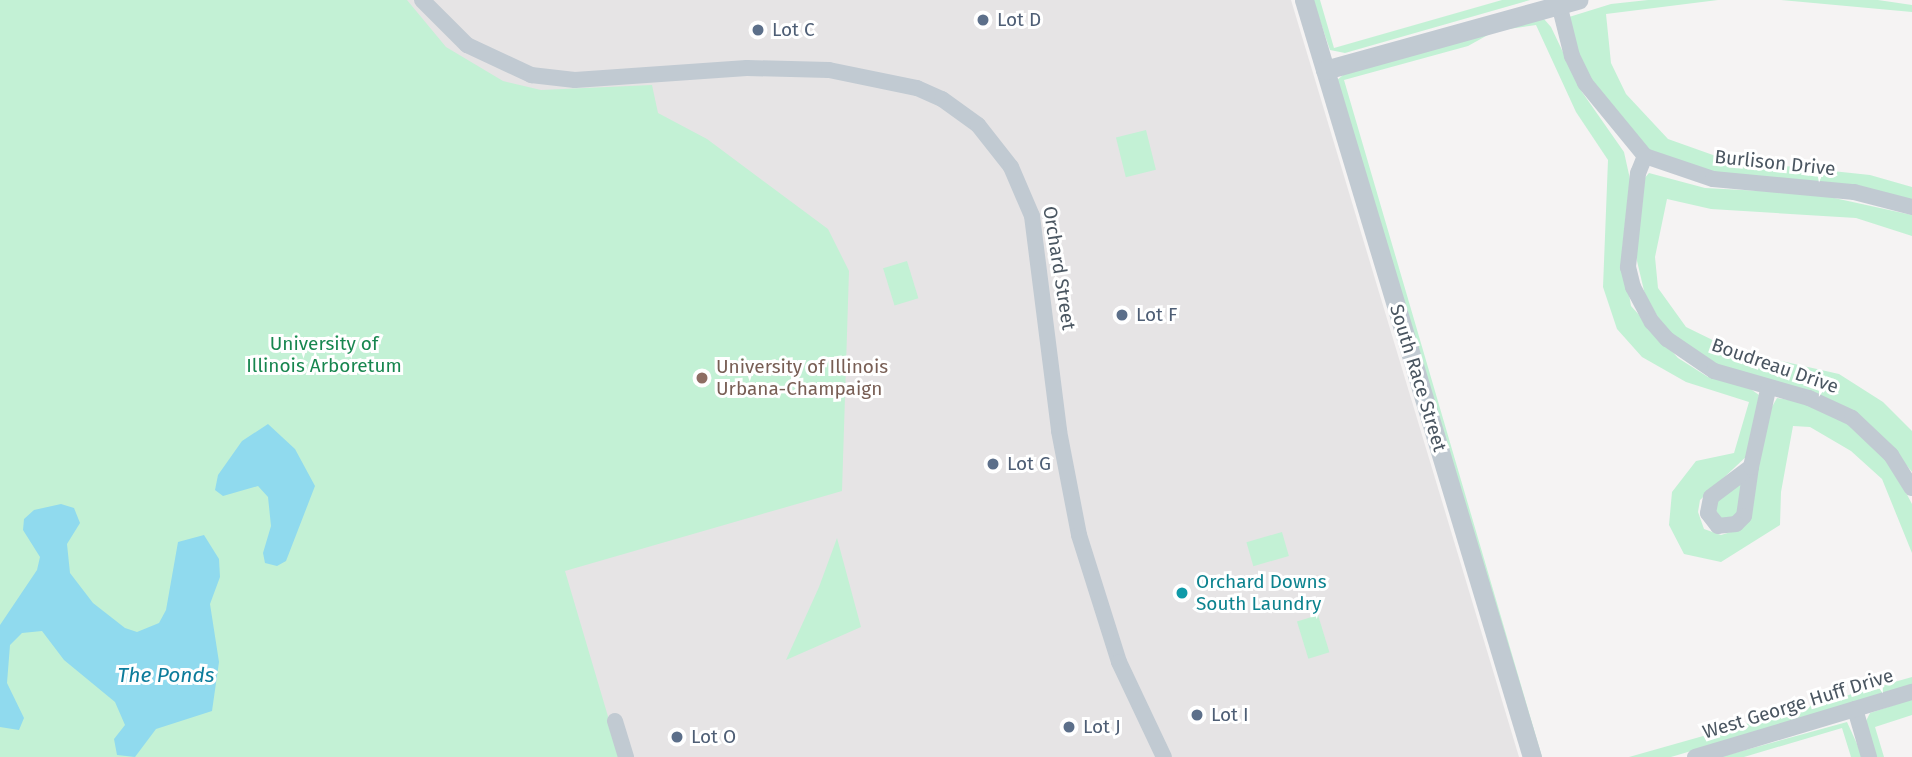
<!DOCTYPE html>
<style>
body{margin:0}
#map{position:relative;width:1912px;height:757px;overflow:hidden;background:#f5f3f3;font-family:"Fira Sans",sans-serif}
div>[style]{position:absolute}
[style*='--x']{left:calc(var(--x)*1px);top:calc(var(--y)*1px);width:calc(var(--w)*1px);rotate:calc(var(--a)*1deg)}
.education>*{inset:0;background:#e6e4e5}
.green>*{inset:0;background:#c3f1d5;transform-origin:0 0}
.water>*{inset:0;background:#90daee}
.minor>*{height:16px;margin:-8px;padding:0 8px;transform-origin:8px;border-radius:8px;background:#c1cad2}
.tertiary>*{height:19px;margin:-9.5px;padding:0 9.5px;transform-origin:9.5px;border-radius:9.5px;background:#c1cad2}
.dots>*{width:19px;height:19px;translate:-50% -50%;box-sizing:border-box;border:4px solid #fff;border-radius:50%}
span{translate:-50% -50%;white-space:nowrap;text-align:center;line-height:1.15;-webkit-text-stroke:6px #fff;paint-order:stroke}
.service-label{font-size:19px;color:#4e5e75}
.left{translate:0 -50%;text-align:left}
.street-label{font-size:19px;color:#4a5661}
.park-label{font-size:19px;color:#17864f}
.education-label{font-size:19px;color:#785e54}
.culture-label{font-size:19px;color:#0d838f}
.water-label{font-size:21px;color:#0c7c9b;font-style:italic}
</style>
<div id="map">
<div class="education">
<i style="clip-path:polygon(0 0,1291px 0,1519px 757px,0 757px)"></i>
</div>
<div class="green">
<i style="clip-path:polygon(0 0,407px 0,446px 47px,503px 81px,541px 90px,652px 85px,658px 113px,707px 139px,828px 229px,849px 271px,842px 491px,565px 571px,620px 757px,0 757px)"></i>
<i style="clip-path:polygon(1313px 0,1320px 0,1334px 48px,1502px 0,1530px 0,1345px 53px,1330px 50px)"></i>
<i style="clip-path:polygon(1648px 0,1718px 0,1606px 14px,1611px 63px,1626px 94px,1668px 139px,1727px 160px,1870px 175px,1912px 187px,1912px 202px,1721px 178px,1653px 154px,1585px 77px,1569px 17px,1611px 4px)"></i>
<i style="clip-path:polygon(1781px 0,1878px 0,1912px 5px,1912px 12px)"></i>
<i style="clip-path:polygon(1531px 19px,1544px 19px,1551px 27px,1582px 92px,1624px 152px,1630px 179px,1622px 252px,1631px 306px,1678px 358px,1708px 377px,1745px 385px,1759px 395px,1749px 454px,1700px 500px,1698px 512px,1704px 529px,1721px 535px,1734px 531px,1751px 510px,1755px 465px,1769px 412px,1777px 398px,1798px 401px,1846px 420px,1873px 443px,1893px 468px,1912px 504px,1912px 553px,1882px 479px,1851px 451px,1810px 427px,1793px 426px,1781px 492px,1780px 525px,1721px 562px,1684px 554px,1669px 525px,1672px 492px,1696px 461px,1734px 453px,1749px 402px,1686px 382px,1642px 357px,1617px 329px,1603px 287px,1608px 160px,1576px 112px,1536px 25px,1495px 31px,1468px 46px,1344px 80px,1542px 757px,1537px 757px,1337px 80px,1348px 71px)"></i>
<i style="left:1146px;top:130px;width:41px;height:31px;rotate:76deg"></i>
<i style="clip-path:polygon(1649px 173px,1705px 188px,1816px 194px,1912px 215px,1912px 236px,1856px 218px,1711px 209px,1667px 199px,1655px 257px,1658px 288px,1686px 327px,1733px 350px,1839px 374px,1883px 402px,1912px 431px,1912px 472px,1885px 439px,1724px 369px,1672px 338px,1646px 299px,1637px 261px,1636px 226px,1643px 180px)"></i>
<i style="left:907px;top:261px;width:39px;height:25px;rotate:73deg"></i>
<i style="clip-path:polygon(1743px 479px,1740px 515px,1722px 521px,1713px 505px)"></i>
<i style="left:1282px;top:532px;width:25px;height:37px;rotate:74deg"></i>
<i style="clip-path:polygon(837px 538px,861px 627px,786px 660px,819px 587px)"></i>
<i style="left:1318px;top:615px;width:39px;height:22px;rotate:73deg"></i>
<i style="clip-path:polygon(1912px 677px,1912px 685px,1671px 757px,1629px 757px)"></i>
<i style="clip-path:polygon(1912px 699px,1912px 715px,1875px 727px,1884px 757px,1874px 757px,1866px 721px,1870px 713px)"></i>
<i style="clip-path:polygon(1847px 722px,1863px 757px,1851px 757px,1842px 728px,1744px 757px,1720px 757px)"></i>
</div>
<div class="water">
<i style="clip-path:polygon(268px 424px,295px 449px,315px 486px,286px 561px,277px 566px,265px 563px,263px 553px,271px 526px,268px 497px,258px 486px,223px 496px,215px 490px,218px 475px,242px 441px)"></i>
<i style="clip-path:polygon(61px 504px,74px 508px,80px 523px,67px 544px,70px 573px,93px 603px,125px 628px,137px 632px,159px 623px,166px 610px,178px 542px,204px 535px,219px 559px,220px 577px,210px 604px,219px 662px,212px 711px,156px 729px,135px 757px,117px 755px,114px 739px,125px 725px,115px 702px,64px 660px,42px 631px,22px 633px,10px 645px,7px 683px,24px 718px,19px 730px,0 727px,0 625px,37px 570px,40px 557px,23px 530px,24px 519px,34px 510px)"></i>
</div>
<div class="minor">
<i style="--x:422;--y:0;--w:64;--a:45"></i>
<i style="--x:467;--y:45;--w:71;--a:25.1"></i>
<i style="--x:531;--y:75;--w:44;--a:6.5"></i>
<i style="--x:575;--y:80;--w:172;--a:-4"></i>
<i style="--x:747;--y:68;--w:82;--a:1.4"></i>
<i style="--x:829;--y:70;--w:90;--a:11.6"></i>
<i style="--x:917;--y:88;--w:27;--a:24"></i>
<i style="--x:942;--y:99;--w:44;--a:35.8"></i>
<i style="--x:978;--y:125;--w:53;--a:51.8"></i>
<i style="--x:1011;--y:167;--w:53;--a:66.8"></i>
<i style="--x:1032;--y:216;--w:217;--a:82.8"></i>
<i style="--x:1059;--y:431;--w:106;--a:79.1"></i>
<i style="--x:1079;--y:535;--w:133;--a:72.5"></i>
<i style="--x:1119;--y:662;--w:105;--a:64.7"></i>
<i style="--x:1559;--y:4;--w:54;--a:76"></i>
<i style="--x:1572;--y:56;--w:30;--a:64"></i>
<i style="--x:1585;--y:83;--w:94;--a:50.6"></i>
<i style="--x:1645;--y:156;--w:72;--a:18.7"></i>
<i style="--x:1713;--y:179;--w:142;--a:5.3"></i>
<i style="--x:1854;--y:192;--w:60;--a:14.5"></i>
<i style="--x:1645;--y:156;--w:18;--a:112"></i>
<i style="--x:1638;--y:173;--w:95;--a:96.1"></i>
<i style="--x:1628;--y:267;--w:21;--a:76"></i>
<i style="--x:1633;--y:287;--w:40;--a:62"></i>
<i style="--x:1652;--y:322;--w:23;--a:49"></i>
<i style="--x:1667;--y:339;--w:57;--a:34.2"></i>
<i style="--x:1714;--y:371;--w:99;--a:15.9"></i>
<i style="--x:1809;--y:398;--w:47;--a:24.9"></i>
<i style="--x:1852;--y:418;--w:54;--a:43.5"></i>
<i style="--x:1891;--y:455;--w:39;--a:58"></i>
<i style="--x:1751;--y:467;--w:49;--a:98.1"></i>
<i style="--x:1744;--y:516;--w:11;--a:135"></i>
<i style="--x:1736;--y:524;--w:18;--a:174"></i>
<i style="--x:1718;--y:526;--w:16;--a:-128"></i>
<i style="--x:1708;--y:513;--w:16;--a:-79"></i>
<i style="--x:1711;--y:497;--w:50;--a:-36.9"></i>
<i style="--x:1751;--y:467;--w:79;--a:-77.6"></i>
<i style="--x:1855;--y:709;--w:50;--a:73.7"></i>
<i style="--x:615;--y:721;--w:38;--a:73"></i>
<i style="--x:1695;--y:757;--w:227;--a:-16.7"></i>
</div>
<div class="tertiary">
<i style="--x:1304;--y:0;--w:791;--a:73.24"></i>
<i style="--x:1325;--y:70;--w:263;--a:-15.5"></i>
</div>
<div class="dots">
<i style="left:983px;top:20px;background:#5c6f8a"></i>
<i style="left:758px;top:30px;background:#5c6f8a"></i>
<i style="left:1122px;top:315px;background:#5c6f8a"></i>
<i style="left:702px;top:378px;background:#8d6e63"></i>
<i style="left:993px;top:464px;background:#5c6f8a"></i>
<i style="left:1182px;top:593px;background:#0f9aa8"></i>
<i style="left:1197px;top:715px;background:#5c6f8a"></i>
<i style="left:1069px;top:727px;background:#5c6f8a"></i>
<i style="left:677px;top:737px;background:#5c6f8a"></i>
</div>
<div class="service-label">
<span class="left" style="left:997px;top:20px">Lot D</span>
<span class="left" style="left:772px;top:30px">Lot C</span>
<span class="left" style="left:1136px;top:315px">Lot F</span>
<span class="left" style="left:1007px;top:464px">Lot G</span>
<span class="left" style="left:1211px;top:715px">Lot I</span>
<span class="left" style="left:1083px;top:727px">Lot J</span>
<span class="left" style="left:691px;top:737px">Lot O</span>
</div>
<div class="street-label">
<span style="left:1775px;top:163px;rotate:6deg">Burlison Drive</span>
<span style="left:1059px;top:268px;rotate:81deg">Orchard Street</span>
<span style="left:1775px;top:366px;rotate:19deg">Boudreau Drive</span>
<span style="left:1418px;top:378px;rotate:73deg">South Race Street</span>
<span style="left:1798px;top:704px;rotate:-17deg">West George Huff Drive</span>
</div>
<div class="park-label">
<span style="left:324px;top:355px">University of<br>Illinois Arboretum</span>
</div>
<div class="education-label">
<span class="left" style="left:716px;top:378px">University of Illinois<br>Urbana-Champaign</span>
</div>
<div class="culture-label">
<span class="left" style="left:1196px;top:593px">Orchard Downs<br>South Laundry</span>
</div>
<div class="water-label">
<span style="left:166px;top:675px">The Ponds</span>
</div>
</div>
